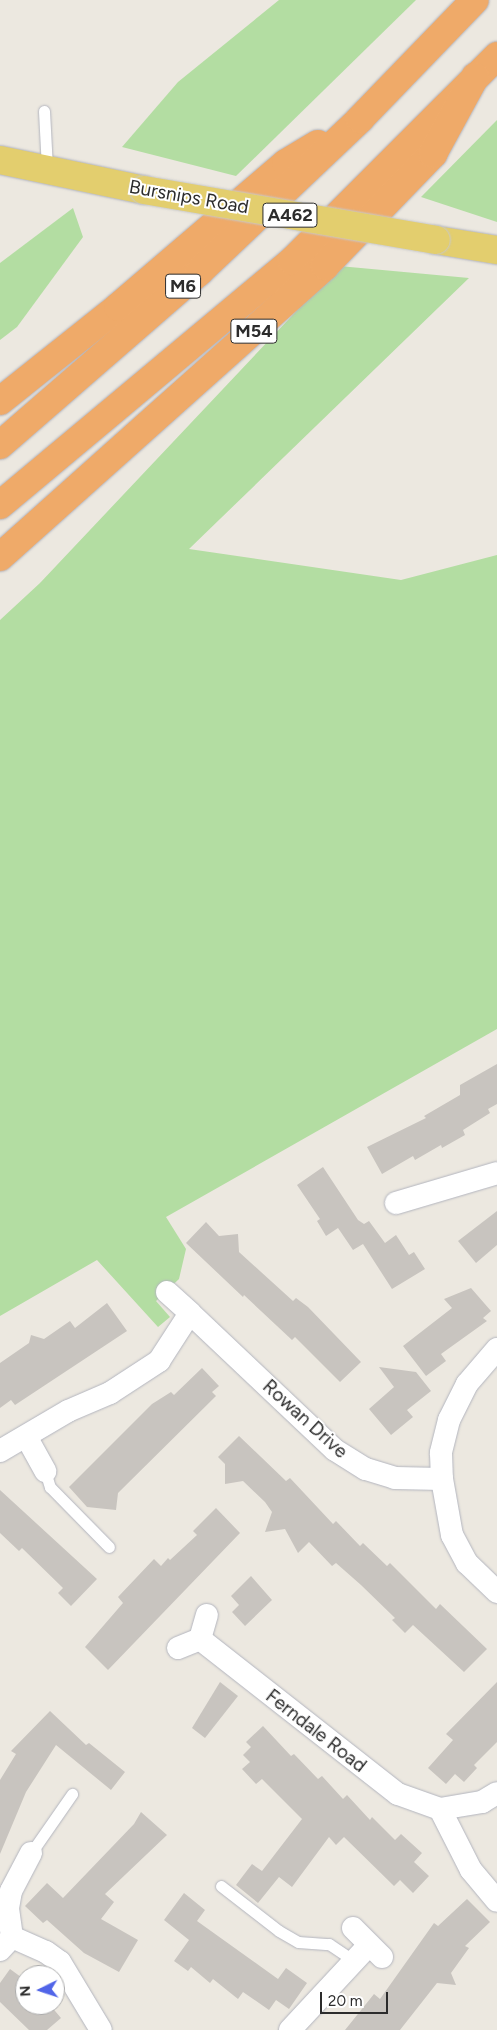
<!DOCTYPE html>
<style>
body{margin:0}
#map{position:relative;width:497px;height:2030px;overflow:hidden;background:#ece8e0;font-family:Figtree,sans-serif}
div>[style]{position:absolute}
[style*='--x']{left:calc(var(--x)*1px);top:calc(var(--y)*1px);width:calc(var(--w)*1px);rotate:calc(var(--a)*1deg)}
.green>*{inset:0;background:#b3dda2}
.building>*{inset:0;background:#c8c4bf}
.roads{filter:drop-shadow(0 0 1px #b3b5be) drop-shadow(0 0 1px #b3b5be)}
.service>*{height:11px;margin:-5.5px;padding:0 5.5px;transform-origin:5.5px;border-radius:5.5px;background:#fff}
.minor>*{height:22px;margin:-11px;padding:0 11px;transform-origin:11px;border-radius:11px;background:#fff}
.primary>*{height:28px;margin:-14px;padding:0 14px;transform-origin:14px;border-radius:14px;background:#e3ce6e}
.motorway>*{height:28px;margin:-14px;padding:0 14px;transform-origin:14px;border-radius:14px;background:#efaa69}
.bridges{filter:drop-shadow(0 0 1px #c8c8c8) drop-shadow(0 0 1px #c8c8c8)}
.primary-bridge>*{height:28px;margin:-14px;padding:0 14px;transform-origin:14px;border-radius:14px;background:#e3ce6e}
span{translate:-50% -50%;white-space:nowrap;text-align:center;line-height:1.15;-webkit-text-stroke:4px #fff;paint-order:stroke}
.shield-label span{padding:1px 4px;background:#fff;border:1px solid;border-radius:4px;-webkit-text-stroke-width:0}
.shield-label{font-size:18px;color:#2c2c2c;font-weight:700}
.street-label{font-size:19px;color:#2c2c2c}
.north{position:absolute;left:15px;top:1965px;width:50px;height:50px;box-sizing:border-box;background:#fff;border:1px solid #ababab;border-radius:50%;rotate:266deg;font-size:14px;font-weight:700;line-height:20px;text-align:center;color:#2c2c2c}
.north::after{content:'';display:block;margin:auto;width:18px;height:22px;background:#5165e8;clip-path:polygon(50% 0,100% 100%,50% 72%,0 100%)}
.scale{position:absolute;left:320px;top:1992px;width:68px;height:22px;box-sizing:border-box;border:2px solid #2c2c2c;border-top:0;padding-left:6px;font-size:15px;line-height:18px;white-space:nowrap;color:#2c2c2c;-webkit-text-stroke:4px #fff;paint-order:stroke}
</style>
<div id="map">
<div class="green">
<i style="clip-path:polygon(279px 0,416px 0,236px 176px,122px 147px,178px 82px)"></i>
<i style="clip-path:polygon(497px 120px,497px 222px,421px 197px)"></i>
<i style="clip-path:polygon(73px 208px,83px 237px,17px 327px,0 340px,0 263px)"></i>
<i style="clip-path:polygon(339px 266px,469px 278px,189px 549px,401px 580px,497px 555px,497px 1029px,166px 1217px,186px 1249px,179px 1279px,156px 1301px,170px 1317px,158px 1327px,97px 1260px,0 1316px,0 620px,40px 583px)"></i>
</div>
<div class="building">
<i style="clip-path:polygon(497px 1064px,497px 1104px,488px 1109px,490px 1113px,463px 1130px,465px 1135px,442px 1148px,441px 1145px,415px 1160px,413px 1156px,382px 1174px,367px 1147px,426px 1118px,424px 1116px,460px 1095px,460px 1085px)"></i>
<i style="clip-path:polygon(323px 1167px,358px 1220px,364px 1224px,369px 1221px,385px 1243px,396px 1235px,409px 1255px,414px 1252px,425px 1269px,392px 1289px,363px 1244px,353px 1250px,338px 1228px,326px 1236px,317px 1221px,320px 1219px,297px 1185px)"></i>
<i style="clip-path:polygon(497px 1211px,497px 1245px,476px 1263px,458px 1241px)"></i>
<i style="clip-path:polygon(206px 1222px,219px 1236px,238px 1234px,239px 1252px,293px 1301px,296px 1298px,308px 1307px,361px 1362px,340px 1382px,295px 1337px,292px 1340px,244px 1295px,243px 1297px,186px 1243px)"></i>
<i style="clip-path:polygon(471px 1288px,491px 1311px,483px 1318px,487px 1321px,441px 1354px,446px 1361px,426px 1376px,403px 1346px,452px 1308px,444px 1299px)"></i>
<i style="clip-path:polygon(107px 1303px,127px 1331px,15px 1405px,11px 1400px,0 1408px,0 1363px,29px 1343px,31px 1335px,44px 1339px,70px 1321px,75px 1328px)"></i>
<i style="clip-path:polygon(379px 1367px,416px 1372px,431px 1391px,407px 1410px,413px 1417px,391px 1435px,369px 1409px,394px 1387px)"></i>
<i style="clip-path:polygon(202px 1368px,219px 1386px,212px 1392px,216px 1396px,118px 1493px,116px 1510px,87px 1507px,69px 1487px,152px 1404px,171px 1392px,174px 1395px)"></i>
<i style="clip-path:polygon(239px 1436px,286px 1481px,290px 1478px,333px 1524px,336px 1521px,360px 1546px,363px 1543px,387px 1566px,390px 1563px,436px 1609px,440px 1604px,487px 1649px,464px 1672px,413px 1625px,405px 1633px,392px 1620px,395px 1618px,361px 1585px,336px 1563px,332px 1566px,309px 1542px,298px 1553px,285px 1529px,265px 1532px,272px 1512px,265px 1502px,243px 1481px,225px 1484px,225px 1464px,218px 1457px)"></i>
<i style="clip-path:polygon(0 1490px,97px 1579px,71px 1606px,58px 1593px,63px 1588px,22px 1548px,19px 1551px,0 1533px)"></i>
<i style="clip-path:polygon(216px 1508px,240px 1533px,108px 1670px,85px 1647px,123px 1603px,118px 1597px,154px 1559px,161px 1566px,168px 1558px,170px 1560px,197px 1535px,193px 1531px)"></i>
<i style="clip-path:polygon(251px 1576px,272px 1600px,245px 1626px,232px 1612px,239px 1605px,231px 1596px)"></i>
<i style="clip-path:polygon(220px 1682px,238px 1696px,205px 1738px,192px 1728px)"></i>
<i style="clip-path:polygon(497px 1682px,497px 1742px,474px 1765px,477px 1768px,464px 1782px,455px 1774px,446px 1784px,428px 1768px,453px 1740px,446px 1734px)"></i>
<i style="clip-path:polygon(50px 1711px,86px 1745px,89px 1743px,125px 1772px,111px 1790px,56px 1745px,26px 1792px,0 1854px,0 1780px,16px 1754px,11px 1751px)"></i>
<i style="clip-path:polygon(263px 1726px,291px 1756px,294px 1754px,318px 1779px,322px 1776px,343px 1799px,347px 1795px,370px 1820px,372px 1817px,395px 1840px,401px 1834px,422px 1853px,414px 1862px,429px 1876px,413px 1893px,400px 1880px,394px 1886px,344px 1837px,336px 1845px,329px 1837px,292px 1887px,279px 1877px,258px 1903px,236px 1885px,252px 1864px,262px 1871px,302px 1819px,262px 1779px,256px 1784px,242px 1769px,250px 1762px,243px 1755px,251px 1747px,246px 1742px)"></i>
<i style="clip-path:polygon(141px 1812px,167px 1835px,105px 1894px,114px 1902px,101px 1919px,138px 1940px,119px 1972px,84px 1953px,47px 1920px,43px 1923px,25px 1906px,47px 1883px,63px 1898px,134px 1824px)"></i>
<i style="clip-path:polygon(184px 1893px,205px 1910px,197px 1921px,278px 1979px,286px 1968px,307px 1983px,289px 2009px,276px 2000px,269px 2010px,243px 1992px,238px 1999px,213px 1979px,210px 1983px,191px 1967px,188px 1971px,174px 1961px,189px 1940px,164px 1920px)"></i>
<i style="clip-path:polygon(467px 1899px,490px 1922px,465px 1946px,469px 1948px,451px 1973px,456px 1985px,437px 1983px,400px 2030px,345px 2030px,374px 1994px,380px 1999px,434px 1923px,438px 1926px)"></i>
<i style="clip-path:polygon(10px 1969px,25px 1980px,25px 2005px,50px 2005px,61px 2018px,47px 2030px,29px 2030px,0 2002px,0 1983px)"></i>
</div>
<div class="roads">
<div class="service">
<i style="--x:44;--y:111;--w:58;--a:87"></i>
<i style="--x:45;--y:1471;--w:17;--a:73"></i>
<i style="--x:50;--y:1487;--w:84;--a:45.5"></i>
<i style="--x:31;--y:1853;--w:72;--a:-55.2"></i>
<i style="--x:221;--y:1886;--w:73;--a:37.8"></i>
<i style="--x:279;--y:1931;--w:22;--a:30"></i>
<i style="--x:298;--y:1942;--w:31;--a:4"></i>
<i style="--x:329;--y:1944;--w:30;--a:34"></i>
</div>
<div class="minor">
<i style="--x:396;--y:1203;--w:105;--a:-16.5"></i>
<i style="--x:167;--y:1292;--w:31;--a:42"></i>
<i style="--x:497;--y:1349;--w:46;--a:130.6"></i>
<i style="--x:467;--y:1384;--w:40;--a:116.6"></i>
<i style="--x:449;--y:1420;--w:34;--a:104"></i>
<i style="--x:441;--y:1453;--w:26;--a:88"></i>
<i style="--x:442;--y:1479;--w:57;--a:79.9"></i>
<i style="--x:452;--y:1535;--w:32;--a:62"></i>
<i style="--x:467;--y:1563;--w:42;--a:44"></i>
<i style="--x:27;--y:1438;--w:38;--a:61"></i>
<i style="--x:0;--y:1451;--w:79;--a:-30.5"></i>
<i style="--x:68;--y:1411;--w:46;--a:-23.2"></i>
<i style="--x:110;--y:1393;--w:59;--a:-33.1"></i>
<i style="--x:159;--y:1361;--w:57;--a:-57.1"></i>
<i style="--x:190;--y:1313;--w:199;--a:43.4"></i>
<i style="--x:335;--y:1450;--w:36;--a:32"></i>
<i style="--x:366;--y:1469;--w:30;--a:17"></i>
<i style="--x:395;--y:1478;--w:47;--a:1.2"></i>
<i style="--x:200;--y:1639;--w:251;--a:38.1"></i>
<i style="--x:398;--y:1794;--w:45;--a:19.7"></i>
<i style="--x:440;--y:1809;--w:43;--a:-9.5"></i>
<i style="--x:482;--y:1802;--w:17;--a:-31"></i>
<i style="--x:178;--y:1648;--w:24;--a:-22"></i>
<i style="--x:200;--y:1639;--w:25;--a:-74"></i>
<i style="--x:440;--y:1809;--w:68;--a:63.1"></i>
<i style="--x:471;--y:1870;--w:40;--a:50"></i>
<i style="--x:353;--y:1928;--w:41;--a:45"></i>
<i style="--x:12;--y:1937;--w:29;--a:-98"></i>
<i style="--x:8;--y:1908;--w:17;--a:-80"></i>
<i style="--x:11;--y:1891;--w:43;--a:-62.2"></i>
<i style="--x:0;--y:1950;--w:18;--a:-47"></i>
<i style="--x:12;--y:1937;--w:37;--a:24"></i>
<i style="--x:46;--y:1952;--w:17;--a:36"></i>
<i style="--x:60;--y:1962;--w:79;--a:58.9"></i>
<i style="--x:290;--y:2030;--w:116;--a:-47.1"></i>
</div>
<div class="primary">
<i style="--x:0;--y:160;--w:147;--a:11.8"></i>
<i style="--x:436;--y:240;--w:62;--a:9.3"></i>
</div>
<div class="motorway">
<i style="--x:0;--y:401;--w:151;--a:-38.5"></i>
<i style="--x:118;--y:307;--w:221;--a:-40.6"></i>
<i style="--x:286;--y:163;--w:37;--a:-31"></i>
<i style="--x:0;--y:445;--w:264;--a:-41"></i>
<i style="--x:199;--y:272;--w:222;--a:-43.5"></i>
<i style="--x:360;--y:119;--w:165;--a:-46"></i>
<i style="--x:0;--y:505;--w:381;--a:-39.9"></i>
<i style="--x:292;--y:261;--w:290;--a:-45"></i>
<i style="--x:0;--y:557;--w:436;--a:-41.8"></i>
<i style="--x:325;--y:266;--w:156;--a:-46"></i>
<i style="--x:433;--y:154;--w:88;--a:-61.4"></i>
</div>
</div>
<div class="bridges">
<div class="primary-bridge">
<i style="--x:144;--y:190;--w:296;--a:9.7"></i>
</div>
</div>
<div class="shield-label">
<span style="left:290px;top:215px">A462</span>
<span style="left:183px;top:286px">M6</span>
<span style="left:254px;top:331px">M54</span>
</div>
<div class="street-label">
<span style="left:189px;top:197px;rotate:10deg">Bursnips Road</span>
<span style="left:305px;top:1419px;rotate:42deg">Rowan Drive</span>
<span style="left:316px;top:1731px;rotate:38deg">Ferndale Road</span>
</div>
<div class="north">N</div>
<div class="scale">20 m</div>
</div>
